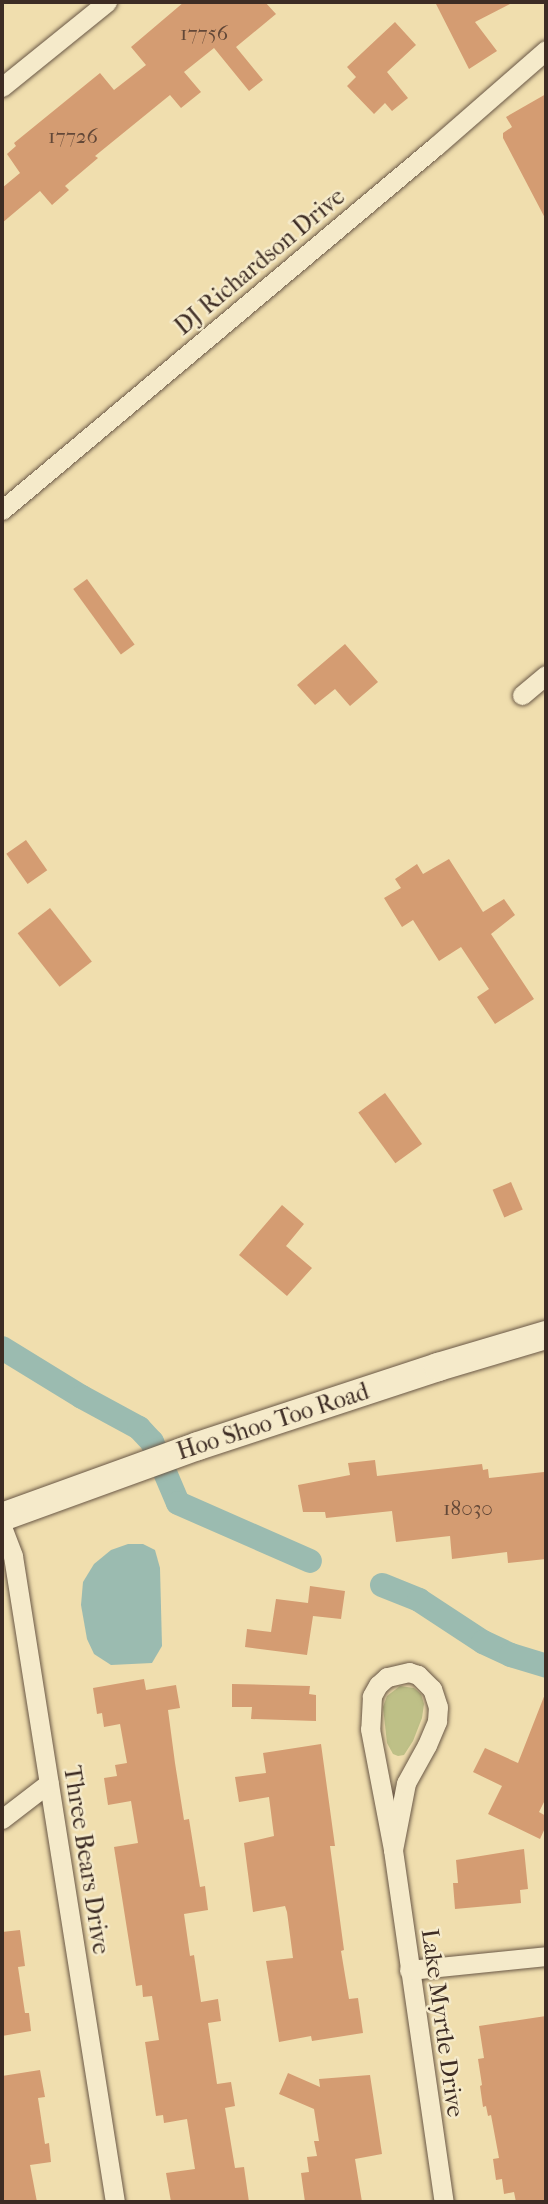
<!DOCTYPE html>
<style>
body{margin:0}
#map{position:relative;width:548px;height:2204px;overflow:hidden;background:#f0deae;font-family:"IM FELL French Canon",serif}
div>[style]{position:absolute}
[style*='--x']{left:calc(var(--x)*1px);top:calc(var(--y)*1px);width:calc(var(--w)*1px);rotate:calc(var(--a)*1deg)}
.green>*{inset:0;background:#bec087}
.water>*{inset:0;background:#9bbbb0}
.canal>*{height:24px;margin:-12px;padding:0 12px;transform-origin:12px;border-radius:12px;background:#9bbbb0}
.building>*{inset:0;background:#d49c72;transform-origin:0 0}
.roads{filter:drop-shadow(0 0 2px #6a5846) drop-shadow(0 0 2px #6a5846)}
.street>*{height:19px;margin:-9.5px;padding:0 9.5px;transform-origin:9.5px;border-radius:9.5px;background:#f5eaca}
.secondary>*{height:28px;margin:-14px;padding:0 14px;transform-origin:14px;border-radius:14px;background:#f5eaca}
span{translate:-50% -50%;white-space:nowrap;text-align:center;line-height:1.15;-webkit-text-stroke:5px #f5eaca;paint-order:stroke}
.number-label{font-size:21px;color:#634838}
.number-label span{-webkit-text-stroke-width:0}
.street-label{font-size:24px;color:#3d2c24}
.frame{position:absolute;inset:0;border:4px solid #3d2c24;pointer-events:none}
</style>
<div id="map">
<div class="green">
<i style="clip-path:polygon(400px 1686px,414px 1688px,421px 1694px,424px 1704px,422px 1718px,413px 1741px,404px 1755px,398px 1756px,393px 1754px,387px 1743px,383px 1707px,387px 1696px)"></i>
</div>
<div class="water">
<i style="clip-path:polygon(128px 1544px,143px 1544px,155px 1550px,160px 1568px,162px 1646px,152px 1663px,111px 1665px,94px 1654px,87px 1639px,81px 1605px,83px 1582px,94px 1564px,111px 1550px)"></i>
</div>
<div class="canal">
<i style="--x:2;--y:1348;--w:94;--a:31.5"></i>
<i style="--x:82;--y:1397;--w:65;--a:28.5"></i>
<i style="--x:139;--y:1428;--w:19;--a:47"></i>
<i style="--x:152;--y:1442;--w:66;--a:66.9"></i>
<i style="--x:178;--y:1503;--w:144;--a:23.7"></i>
<i style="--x:382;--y:1585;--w:40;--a:22"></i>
<i style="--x:419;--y:1600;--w:77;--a:33.3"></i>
<i style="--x:483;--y:1642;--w:31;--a:25"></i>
<i style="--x:511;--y:1655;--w:37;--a:17"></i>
</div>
<div class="building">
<i style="clip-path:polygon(184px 2px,265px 2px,276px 14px,236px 47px,263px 80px,249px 91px,214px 48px,184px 72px,201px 92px,181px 108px,170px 95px,95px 156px,98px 158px,65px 186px,69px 190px,52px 205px,40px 191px,2px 223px,2px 188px,20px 173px,7px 154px,16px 146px,14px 143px,100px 73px,114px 90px,146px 65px,131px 47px)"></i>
<i style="clip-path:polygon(435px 2px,514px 2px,475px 22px,497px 51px,469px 69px)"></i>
<i style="clip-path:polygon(395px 22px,416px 45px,387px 72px,408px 98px,392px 111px,385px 103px,374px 114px,347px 86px,356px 77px,347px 67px)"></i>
<i style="clip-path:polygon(546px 94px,546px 220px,503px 138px,503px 133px,512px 127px,506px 117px)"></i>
<i style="left:87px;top:579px;width:81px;height:17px;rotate:54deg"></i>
<i style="clip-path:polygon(345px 644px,378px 682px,350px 706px,335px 689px,315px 705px,297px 685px)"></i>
<i style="left:26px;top:840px;width:37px;height:24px;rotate:55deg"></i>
<i style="clip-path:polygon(449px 859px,483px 912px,504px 899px,515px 915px,491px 934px,534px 999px,495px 1024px,477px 997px,489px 989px,461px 947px,439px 961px,413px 920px,402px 927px,384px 898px,401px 888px,395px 879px,417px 864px,423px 874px)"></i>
<i style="left:50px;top:908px;width:68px;height:41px;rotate:52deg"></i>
<i style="left:385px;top:1093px;width:63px;height:33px;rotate:54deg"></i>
<i style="left:511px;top:1182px;width:30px;height:20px;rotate:67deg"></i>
<i style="clip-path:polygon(282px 1205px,304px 1224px,286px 1246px,312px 1268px,287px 1296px,239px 1255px)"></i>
<i style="clip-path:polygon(375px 1460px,377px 1476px,482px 1464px,483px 1470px,488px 1469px,489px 1478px,544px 1472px,546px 1559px,508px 1563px,507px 1552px,452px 1559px,450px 1536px,396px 1542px,392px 1511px,326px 1518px,325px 1512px,303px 1512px,298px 1485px,350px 1475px,348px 1463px)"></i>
<i style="clip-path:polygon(310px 1586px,345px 1591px,341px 1619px,313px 1616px,307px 1655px,245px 1647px,247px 1629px,271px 1632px,276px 1599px,308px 1603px)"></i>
<i style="clip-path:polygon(144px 1679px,146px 1690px,176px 1685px,180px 1708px,168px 1710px,175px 1763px,184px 1820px,189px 1819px,200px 1887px,205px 1886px,208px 1910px,184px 1914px,190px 1956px,194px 1955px,201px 2002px,218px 1999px,221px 2021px,208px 2023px,217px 2084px,231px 2082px,235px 2106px,225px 2108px,235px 2168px,244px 2167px,249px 2202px,171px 2202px,166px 2173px,195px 2169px,187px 2119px,164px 2123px,163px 2115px,156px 2116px,145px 2042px,159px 2040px,152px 1996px,143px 1997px,142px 1985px,136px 1986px,114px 1847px,138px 1843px,131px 1801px,108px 1805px,104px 1778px,117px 1776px,115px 1765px,127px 1763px,120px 1724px,104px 1727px,102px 1713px,97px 1714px,93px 1688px)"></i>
<i style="clip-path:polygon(232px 1684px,310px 1686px,309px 1694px,316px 1695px,316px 1721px,251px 1719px,252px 1707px,232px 1707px)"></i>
<i style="clip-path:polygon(545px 1694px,546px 1798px,539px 1812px,546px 1816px,546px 1826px,540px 1839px,488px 1814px,502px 1786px,473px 1772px,485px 1748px,518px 1763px)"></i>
<i style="clip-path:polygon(321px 1744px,335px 1846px,330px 1846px,344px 1950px,341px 1951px,349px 1999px,358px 1998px,363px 2033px,312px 2041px,311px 2036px,279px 2042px,266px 1961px,293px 1958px,287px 1912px,285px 1906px,253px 1912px,244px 1843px,274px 1836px,269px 1797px,239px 1802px,235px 1777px,266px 1773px,263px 1753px)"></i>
<i style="clip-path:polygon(524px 1849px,528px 1889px,520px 1890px,521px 1903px,455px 1909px,453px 1883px,458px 1883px,456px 1860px)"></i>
<i style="clip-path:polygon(20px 1930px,25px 1966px,18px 1967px,25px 2013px,29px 2013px,31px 2031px,2px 2036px,2px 1932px)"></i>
<i style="clip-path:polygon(546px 2016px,546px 2200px,516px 2202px,514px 2192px,504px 2194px,502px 2179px,496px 2180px,493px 2159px,499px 2158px,491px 2115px,488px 2116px,486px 2106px,483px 2107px,480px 2086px,482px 2085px,478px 2059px,484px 2058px,479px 2026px)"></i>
<i style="clip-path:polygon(40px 2070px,45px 2097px,38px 2098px,45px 2144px,49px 2143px,51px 2162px,30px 2165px,37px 2202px,2px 2202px,2px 2076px)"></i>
<i style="clip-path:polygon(288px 2073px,320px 2087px,319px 2079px,370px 2075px,382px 2154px,355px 2159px,362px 2202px,305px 2202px,301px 2173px,309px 2172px,307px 2157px,317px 2156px,314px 2141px,319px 2141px,314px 2109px,279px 2094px)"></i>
</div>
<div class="roads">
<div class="street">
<i style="--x:2;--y:87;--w:135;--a:-39"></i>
<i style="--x:2;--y:510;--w:566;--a:-39.99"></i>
<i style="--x:436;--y:146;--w:146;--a:-41.1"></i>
<i style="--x:522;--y:695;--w:31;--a:-40"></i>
<i style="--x:2;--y:1527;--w:31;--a:69"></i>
<i style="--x:13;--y:1556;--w:654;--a:81.03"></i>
<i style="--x:2;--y:1819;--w:59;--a:-37.5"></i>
<i style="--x:393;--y:1850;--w:68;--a:-79"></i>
<i style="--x:406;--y:1783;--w:43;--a:-61.1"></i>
<i style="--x:427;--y:1745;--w:26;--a:-67"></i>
<i style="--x:437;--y:1721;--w:14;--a:-86"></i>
<i style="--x:438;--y:1707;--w:19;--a:-108"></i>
<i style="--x:432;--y:1689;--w:20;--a:-135"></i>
<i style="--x:418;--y:1675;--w:9;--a:-162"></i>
<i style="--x:409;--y:1672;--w:23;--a:167"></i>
<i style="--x:387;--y:1677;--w:12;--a:138"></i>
<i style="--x:378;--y:1685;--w:13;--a:119"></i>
<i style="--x:372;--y:1696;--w:33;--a:93"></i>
<i style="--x:370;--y:1729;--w:123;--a:79.2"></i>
<i style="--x:393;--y:1850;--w:356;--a:81.8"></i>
<i style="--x:409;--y:1970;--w:138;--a:-5.8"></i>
</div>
<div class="secondary">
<i style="--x:2;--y:1517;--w:208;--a:-19.9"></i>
<i style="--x:198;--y:1446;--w:253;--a:-18.2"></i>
<i style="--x:438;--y:1367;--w:113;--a:-16.5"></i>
</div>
</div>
<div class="number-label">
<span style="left:204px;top:33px">17756</span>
<span style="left:73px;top:136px">17726</span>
<span style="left:468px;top:1508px">18030</span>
</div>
<div class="street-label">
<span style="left:260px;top:262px;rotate:-40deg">DJ Richardson Drive</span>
<span style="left:273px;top:1422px;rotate:-18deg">Hoo Shoo Too Road</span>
<span style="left:86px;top:1860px;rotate:81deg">Three Bears Drive</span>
<span style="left:442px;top:2023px;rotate:82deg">Lake Myrtle Drive</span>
</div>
<div class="frame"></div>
</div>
